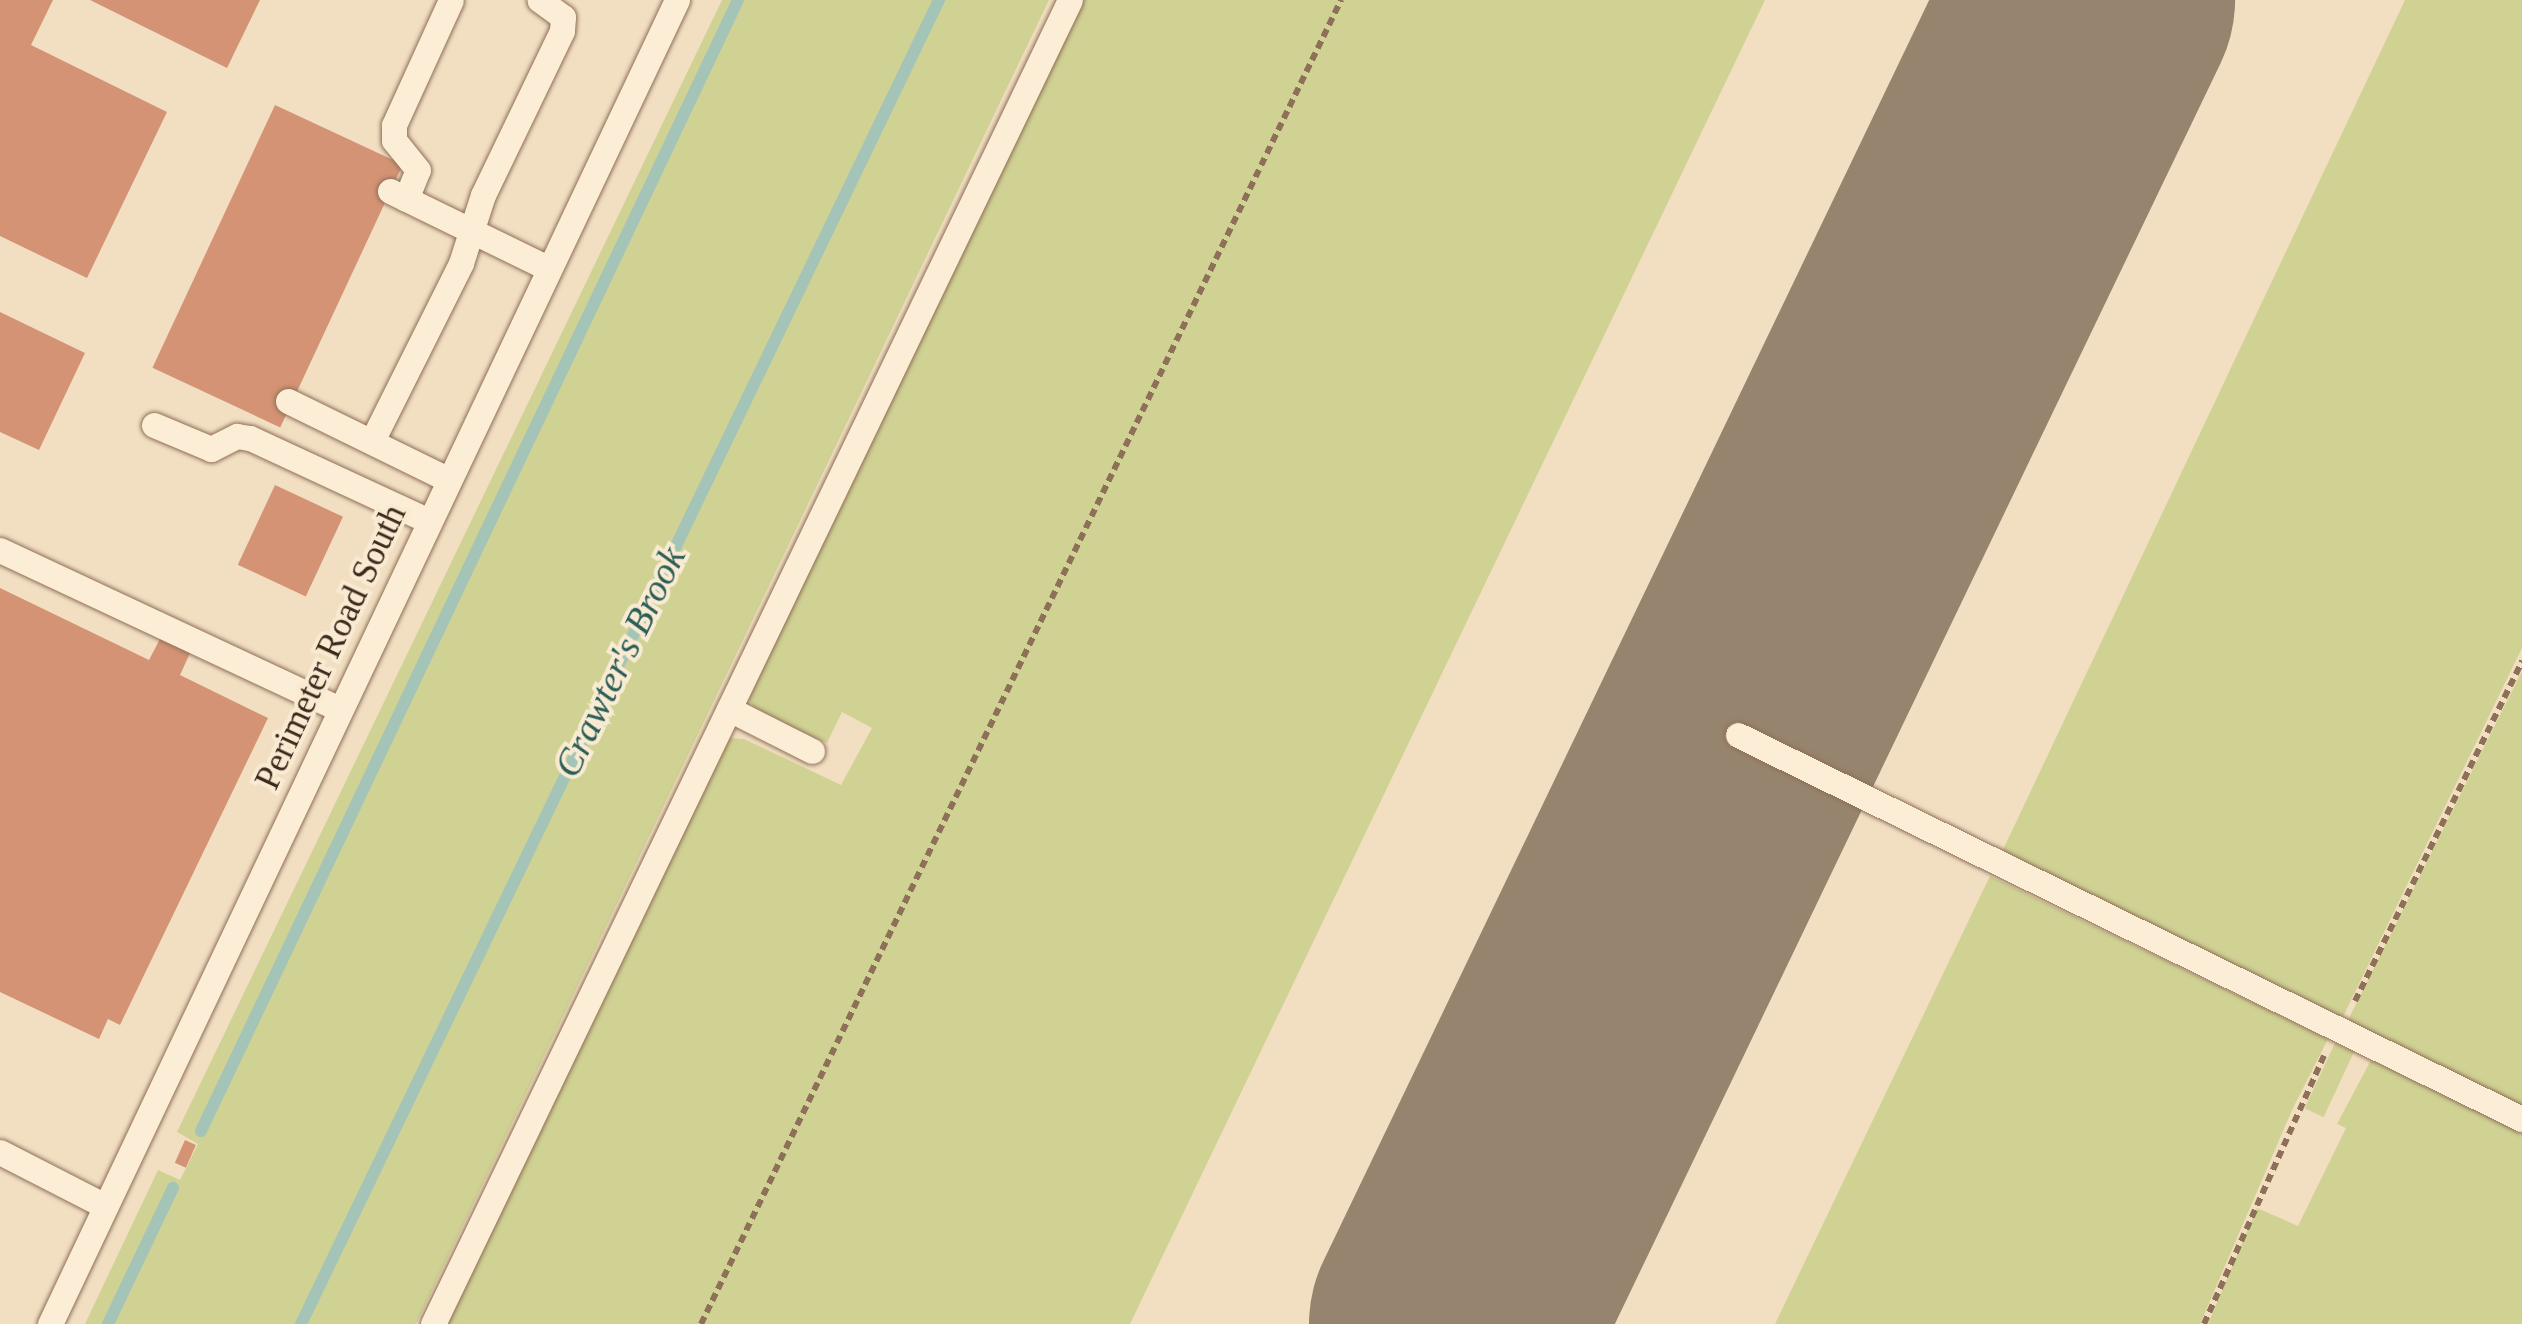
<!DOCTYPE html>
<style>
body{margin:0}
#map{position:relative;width:2522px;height:1324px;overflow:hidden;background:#f2dfc2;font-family:Georgia,serif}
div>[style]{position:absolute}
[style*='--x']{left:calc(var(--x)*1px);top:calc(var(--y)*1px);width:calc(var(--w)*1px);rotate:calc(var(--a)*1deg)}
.green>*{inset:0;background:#d0d294;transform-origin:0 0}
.stream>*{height:12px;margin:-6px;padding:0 6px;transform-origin:6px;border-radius:6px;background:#a4c4b8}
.runway>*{height:290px;margin:-145px;padding:0 145px;transform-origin:145px;border-radius:145px;background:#97846f}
.building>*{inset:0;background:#d49374;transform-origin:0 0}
.path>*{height:6px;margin-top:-3px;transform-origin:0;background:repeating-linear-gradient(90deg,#8e6f57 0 8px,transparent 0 13px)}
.roads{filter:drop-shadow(0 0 2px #8e6f57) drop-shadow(0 0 2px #8e6f57)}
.service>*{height:25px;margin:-12.5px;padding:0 12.5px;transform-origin:12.5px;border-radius:12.5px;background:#fcedd6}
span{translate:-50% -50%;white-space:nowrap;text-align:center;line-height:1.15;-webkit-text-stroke:8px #f9ead2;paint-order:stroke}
.street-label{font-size:35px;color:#3c291c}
.water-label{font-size:38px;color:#2a5e56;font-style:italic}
</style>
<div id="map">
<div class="green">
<i style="clip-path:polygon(722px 0,1049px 0,416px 1324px,85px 1324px,158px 1170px,180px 1180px,198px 1144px,177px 1132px)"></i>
<i style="clip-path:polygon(1077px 0,1765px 0,1130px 1324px,443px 1324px,726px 738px,744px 739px,841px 785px,872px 728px,842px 712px,827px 743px,756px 711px,746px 694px)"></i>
<i style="clip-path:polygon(2405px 0,2522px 0,2522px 648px,2340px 1023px,2000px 856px)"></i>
<i style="clip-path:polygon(2522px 671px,2522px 1110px,2346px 1024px)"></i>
<i style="clip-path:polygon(1990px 876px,2328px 1039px,2293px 1108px,2200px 1324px,1775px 1324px)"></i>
<i style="left:2335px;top:1043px;width:21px;height:72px;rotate:25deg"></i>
<i style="clip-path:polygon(2371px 1060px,2522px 1133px,2522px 1324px,2208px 1324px,2257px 1208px,2298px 1226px,2346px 1128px,2337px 1124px)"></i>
</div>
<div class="stream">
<i style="--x:201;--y:1131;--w:1252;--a:-64.6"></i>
<i style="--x:108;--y:1324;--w:151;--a:-64.5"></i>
<i style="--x:301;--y:1324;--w:1470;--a:-64.27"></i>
</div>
<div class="runway">
<i style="--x:1454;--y:1324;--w:1469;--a:-64.34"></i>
</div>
<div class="building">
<i style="clip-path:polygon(0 0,53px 0,31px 45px,167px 112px,87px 278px,0 236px)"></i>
<i style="clip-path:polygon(90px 0,260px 0,227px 68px)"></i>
<i style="left:275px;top:105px;width:141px;height:290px;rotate:25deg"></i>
<i style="clip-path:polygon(0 312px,85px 353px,39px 450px,0 432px)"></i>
<i style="left:275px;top:485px;width:75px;height:88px;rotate:25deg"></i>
<i style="clip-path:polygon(0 588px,149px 660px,161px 637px,191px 651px,180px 675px,268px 718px,120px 1025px,108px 1019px,99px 1039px,0 992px)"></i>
<i style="left:185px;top:1140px;width:12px;height:25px;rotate:24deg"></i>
</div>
<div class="path">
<i style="--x:2355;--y:1001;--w:379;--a:-63.8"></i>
<i style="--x:701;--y:1324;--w:1471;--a:-64.2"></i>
<i style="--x:2204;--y:1324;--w:294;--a:-65.9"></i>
</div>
<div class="roads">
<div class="service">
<i style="--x:390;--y:191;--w:176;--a:26"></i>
<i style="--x:406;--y:199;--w:31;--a:-68"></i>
<i style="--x:418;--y:170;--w:38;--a:-129"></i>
<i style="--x:394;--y:140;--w:15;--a:-90"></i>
<i style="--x:394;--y:125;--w:137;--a:-65.5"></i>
<i style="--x:288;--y:401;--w:179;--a:26.1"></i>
<i style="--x:154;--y:425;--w:62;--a:22.8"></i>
<i style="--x:211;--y:449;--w:29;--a:-27"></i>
<i style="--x:237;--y:436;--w:13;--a:9"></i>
<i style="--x:250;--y:438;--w:197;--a:24.9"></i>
<i style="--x:372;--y:441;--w:199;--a:-63.4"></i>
<i style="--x:461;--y:263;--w:71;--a:-72.1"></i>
<i style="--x:483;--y:195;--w:182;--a:-64.3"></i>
<i style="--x:562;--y:31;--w:14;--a:-86"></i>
<i style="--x:563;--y:17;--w:29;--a:-144"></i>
<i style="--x:0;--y:550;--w:375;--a:25.1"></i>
<i style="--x:729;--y:709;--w:93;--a:26.8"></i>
<i style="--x:1738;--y:735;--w:873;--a:26.1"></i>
<i style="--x:0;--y:1152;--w:118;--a:27.2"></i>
<i style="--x:50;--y:1324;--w:1465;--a:-64.66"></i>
<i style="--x:433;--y:1324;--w:1469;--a:-64.31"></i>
</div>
</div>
<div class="street-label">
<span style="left:331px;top:647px;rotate:-65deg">Perimeter Road South</span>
</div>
<div class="water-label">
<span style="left:620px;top:662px;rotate:-64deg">Crawter's Brook</span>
</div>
</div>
